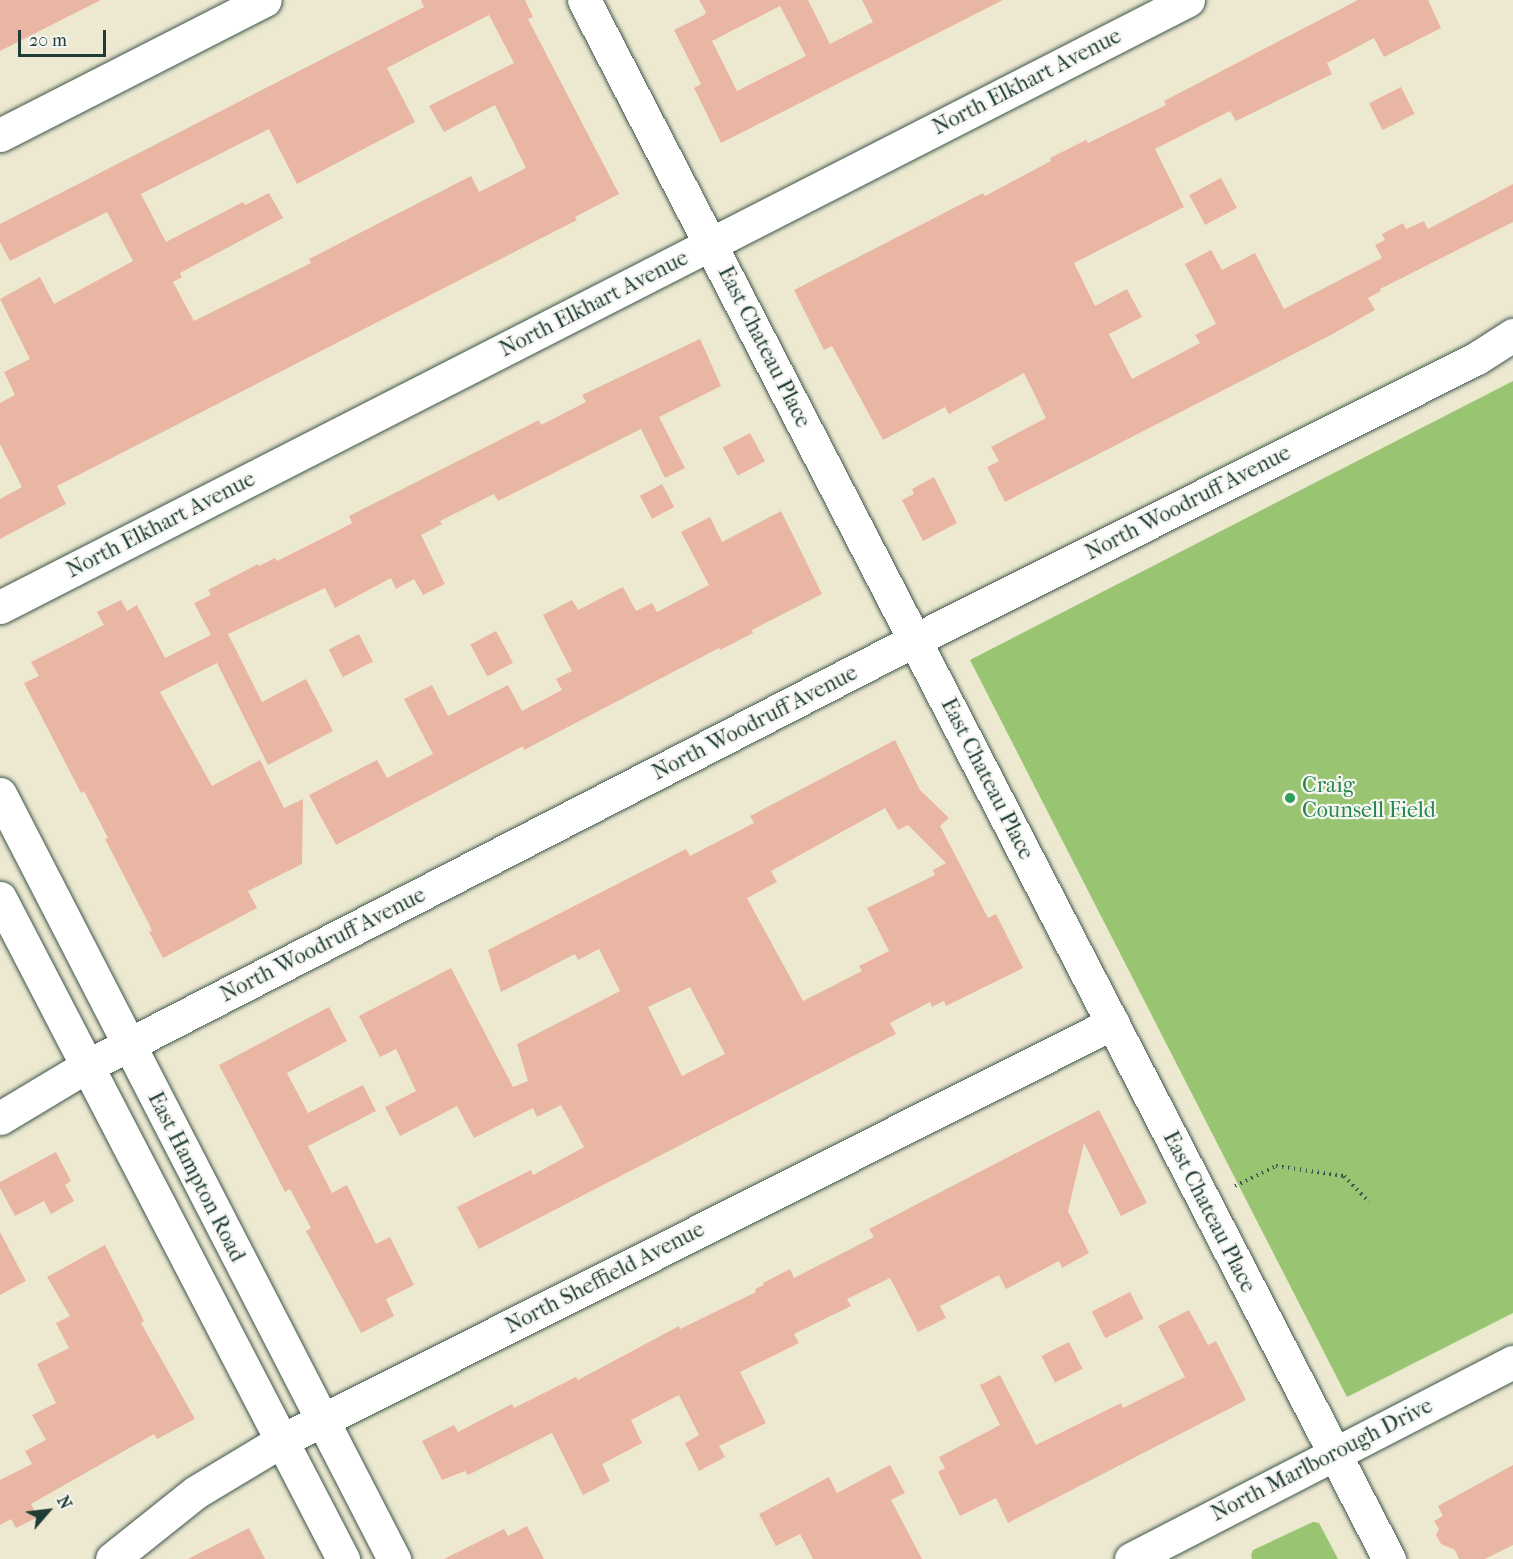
<!DOCTYPE html>
<style>
body{margin:0}
#map{position:relative;width:1513px;height:1559px;overflow:hidden;background:#ede9d1;font-family:"IM FELL French Canon",serif}
div>[style]{position:absolute}
[style*='--x']{left:calc(var(--x)*1px);top:calc(var(--y)*1px);width:calc(var(--w)*1px);rotate:calc(var(--a)*1deg)}
.green>*{inset:0;background:#99c471}
.building>*{inset:0;background:#eab6a4;transform-origin:0 0}
.path>*{height:4px;margin-top:-2px;transform-origin:0;background:repeating-linear-gradient(90deg,#3e574c 0 1.5px,transparent 0 6px)}
.roads{filter:drop-shadow(0 0 2px #3e574c) drop-shadow(0 0 2px #3e574c)}
.minor>*{height:33px;margin:-16.5px;padding:0 16.5px;transform-origin:16.5px;border-radius:16.5px;background:#fff}
.major>*{height:33px;margin:-16.5px;padding:0 16.5px;transform-origin:16.5px;border-radius:16.5px;background:#fff}
.dots>*{width:16px;height:16px;translate:-50% -50%;box-sizing:border-box;border:3px solid #f6f6f2;border-radius:50%}
span{translate:-50% -50%;white-space:nowrap;text-align:center;line-height:1.15;-webkit-text-stroke:4.5px #f6f6f2;paint-order:stroke}
.street-label{font-size:22px;color:#1f3d34}
.leisure-label{font-size:22px;color:#27864d}
.left{translate:0 -50%;text-align:left}
.north{position:absolute;left:18px;top:1481px;width:60px;height:60px;-webkit-text-stroke:4px #f6f6f2;paint-order:stroke;rotate:62deg;font-size:16px;font-weight:700;line-height:24px;text-align:center;color:#1f3d34}
.north::after{content:'';display:block;margin:auto;width:21px;height:27px;background:#1f3d34;clip-path:polygon(50% 0,100% 100%,50% 72%,0 100%)}
.scale{position:absolute;left:18px;top:30px;width:88px;height:27px;box-sizing:border-box;border:3px solid #1f3d34;border-top:0;padding-left:8px;font-size:18px;line-height:21px;white-space:nowrap;color:#1f3d34;-webkit-text-stroke:4px #f6f6f2;paint-order:stroke}
</style>
<div id="map">
<div class="green">
<i style="clip-path:polygon(1513px 381px,1513px 1313px,1347px 1397px,970px 660px)"></i>
<i style="clip-path:polygon(1313px 1522px,1319px 1523px,1338px 1559px,1252px 1559px,1251px 1555px,1253px 1550px)"></i>
</div>
<div class="building">
<i style="clip-path:polygon(0 0,101px 0,0 51px)"></i>
<i style="clip-path:polygon(evenodd,421px 0,525px 0,533px 17px,528px 19px,619px 194px,575px 217px,577px 220px,57px 486px,66px 504px,0 539px,0 499px,22px 487px,0 444px,0 403px,15px 395px,4px 372px,30px 359px,0 299px,40px 277px,54px 304px,133px 261px,107px 212px,10px 261px,0 242px,0 224px,424px 7px,421px 0,489px 15px,514px 63px,429px 106px,444px 132px,495px 105px,526px 168px,479px 192px,471px 176px,309px 259px,311px 263px,194px 321px,173px 282px,182px 277px,180px 273px,283px 218px,269px 193px,245px 205px,243px 202px,166px 242px,141px 194px,269px 129px,297px 184px,318px 173px,415px 122px,387px 68px,489px 15px)"></i>
<i style="clip-path:polygon(evenodd,699px 0,808px 0,830px 44px,873px 22px,862px 0,1003px 0,721px 143px,694px 88px,701px 84px,674px 30px,704px 15px,706px 12px,699px 0,780px 6px,806px 56px,737px 91px,712px 41px,780px 6px)"></i>
<i style="clip-path:polygon(1358px 0,1428px 0,1441px 28px,1384px 57px,1374px 38px,1327px 63px,1332px 74px,1236px 121px,1230px 111px,1155px 149px,1184px 207px,1074px 263px,1095px 306px,1127px 289px,1142px 317px,1109px 334px,1132px 379px,1200px 343px,1195px 335px,1216px 324px,1185px 264px,1211px 250px,1222px 270px,1255px 253px,1284px 309px,1382px 258px,1375px 245px,1385px 240px,1382px 234px,1403px 223px,1406px 229px,1424px 221px,1428px 229px,1513px 184px,1513px 222px,1380px 289px,1381px 291px,1368px 298px,1375px 310px,1329px 336px,1005px 502px,987px 467px,999px 461px,991px 447px,1046px 418px,1024px 373px,949px 414px,945px 407px,883px 440px,832px 346px,824px 350px,794px 290px,983px 193px,985px 196px,1051px 161px,1050px 158px,1086px 140px,1088px 143px,1166px 105px,1164px 101px)"></i>
<i style="left:1401px;top:87px;width:30px;height:36px;rotate:63deg"></i>
<i style="left:1221px;top:178px;width:34px;height:36px;rotate:62deg"></i>
<i style="clip-path:polygon(700px 339px,721px 386px,659px 417px,685px 468px,665px 478px,641px 429px,498px 501px,494px 494px,440px 521px,442px 524px,421px 535px,445px 584px,423px 595px,414px 579px,396px 589px,391px 578px,335px 608px,325px 588px,228px 634px,262px 702px,306px 679px,333px 731px,268px 765px,217px 663px,160px 692px,212px 786px,260px 760px,284px 808px,303px 799px,302px 864px,248px 891px,257px 908px,163px 958px,149px 932px,152px 931px,149px 924px,105px 839px,108px 838px,84px 791px,81px 793px,24px 683px,39px 676px,31px 662px,104px 625px,97px 612px,121px 600px,127px 611px,137px 605px,165px 658px,211px 635px,194px 603px,211px 595px,208px 590px,258px 564px,259px 566px,275px 558px,277px 561px,337px 531px,352px 523px,349px 516px,539px 420px,541px 425px,586px 402px,582px 395px)"></i>
<i style="left:750px;top:433px;width:32px;height:31px;rotate:62deg"></i>
<i style="clip-path:polygon(934px 477px,957px 523px,923px 541px,902px 500px,914px 494px,912px 489px)"></i>
<i style="left:662px;top:484px;width:26px;height:25px;rotate:62deg"></i>
<i style="clip-path:polygon(781px 511px,822px 594px,752px 630px,753px 633px,720px 650px,719px 648px,524px 750px,523px 746px,336px 845px,309px 795px,377px 760px,387px 778px,433px 754px,404px 699px,432px 685px,448px 716px,508px 685px,522px 711px,562px 690px,556px 679px,572px 671px,543px 615px,572px 600px,578px 610px,623px 587px,636px 611px,652px 603px,657px 612px,709px 585px,681px 532px,710px 517px,722px 542px)"></i>
<i style="left:496px;top:631px;width:36px;height:29px;rotate:62deg"></i>
<i style="left:359px;top:634px;width:31px;height:34px;rotate:63deg"></i>
<i style="clip-path:polygon(evenodd,895px 740px,920px 790px,949px 818px,940px 826px,988px 918px,996px 914px,1023px 968px,946px 1006px,944px 1001px,932px 1007px,930px 1002px,890px 1023px,896px 1034px,479px 1249px,457px 1207px,531px 1170px,533px 1175px,584px 1147px,561px 1105px,537px 1117px,533px 1108px,474px 1138px,457px 1106px,400px 1136px,385px 1107px,416px 1091px,396px 1049px,380px 1057px,359px 1016px,451px 968px,513px 1087px,528px 1081px,517px 1044px,620px 991px,599px 949px,578px 960px,575px 954px,501px 992px,488px 950px,686px 849px,690px 856px,754px 823px,750px 816px,895px 740px,885px 808px,898px 830px,908px 825px,946px 863px,933px 870px,935px 875px,867px 908px,889px 951px,859px 966px,862px 971px,803px 1001px,747px 898px,777px 882px,771px 871px,885px 808px,895px 740px,690px 987px,725px 1054px,682px 1076px,648px 1007px,690px 987px)"></i>
<i style="clip-path:polygon(329px 1007px,347px 1041px,287px 1073px,308px 1113px,363px 1085px,376px 1111px,308px 1146px,332px 1193px,347px 1185px,376px 1244px,390px 1237px,414px 1285px,386px 1299px,394px 1316px,361px 1333px,306px 1231px,311px 1228px,290px 1189px,285px 1192px,219px 1065px)"></i>
<i style="clip-path:polygon(1099px 1110px,1147px 1203px,1121px 1216px,1084px 1143px,1068px 1211px,1089px 1253px,1062px 1268px,1059px 1261px,1006px 1289px,999px 1275px,940px 1306px,946px 1318px,918px 1332px,890px 1278px,847px 1299px,851px 1306px,794px 1334px,799px 1343px,740px 1372px,766px 1423px,719px 1446px,725px 1457px,699px 1471px,685px 1443px,699px 1435px,679px 1395px,631px 1420px,642px 1443px,602px 1464px,610px 1481px,583px 1495px,552px 1433px,468px 1475px,465px 1471px,442px 1480px,422px 1441px,454px 1425px,458px 1432px,512px 1404px,514px 1408px,576px 1377px,578px 1380px,679px 1326px,680px 1329px,756px 1292px,755px 1289px,764px 1285px,763px 1283px,790px 1269px,794px 1278px,874px 1237px,869px 1229px)"></i>
<i style="clip-path:polygon(56px 1152px,71px 1181px,65px 1185px,74px 1201px,51px 1214px,44px 1201px,15px 1216px,0 1188px,0 1182px)"></i>
<i style="clip-path:polygon(0 1232px,26px 1281px,0 1295px)"></i>
<i style="clip-path:polygon(105px 1245px,144px 1321px,141px 1323px,195px 1419px,157px 1439px,154px 1434px,31px 1504px,38px 1517px,16px 1528px,11px 1519px,0 1525px,0 1480px,32px 1464px,25px 1451px,46px 1440px,32px 1415px,56px 1403px,37px 1364px,69px 1348px,56px 1323px,70px 1316px,47px 1277px)"></i>
<i style="left:1130px;top:1292px;width:30px;height:43px;rotate:63deg"></i>
<i style="clip-path:polygon(1189px 1310px,1208px 1345px,1216px 1341px,1246px 1400px,1008px 1523px,996px 1498px,960px 1516px,938px 1472px,945px 1468px,939px 1457px,1000px 1425px,980px 1385px,1000px 1375px,1036px 1445px,1121px 1403px,1123px 1408px,1185px 1377px,1158px 1326px)"></i>
<i style="left:1069px;top:1342px;width:30px;height:31px;rotate:63deg"></i>
<i style="clip-path:polygon(890px 1465px,905px 1493px,891px 1500px,922px 1559px,813px 1559px,800px 1534px,776px 1546px,759px 1514px,829px 1477px,837px 1493px)"></i>
<i style="clip-path:polygon(1513px 1465px,1513px 1545px,1485px 1559px,1459px 1559px,1455px 1550px,1441px 1544px,1436px 1535px,1439px 1529px,1434px 1521px,1443px 1516px,1438px 1506px)"></i>
<i style="clip-path:polygon(527px 1526px,544px 1559px,444px 1559px,504px 1529px,508px 1536px)"></i>
<i style="clip-path:polygon(249px 1528px,265px 1559px,188px 1559px)"></i>
</div>
<div class="path">
<i style="--x:1235;--y:1186;--w:46;--a:-26"></i>
<i style="--x:1276;--y:1166;--w:69;--a:8.4"></i>
<i style="--x:1344;--y:1176;--w:36;--a:46"></i>
</div>
<div class="roads">
<div class="minor">
<i style="--x:584;--y:0;--w:1755;--a:62.69"></i>
<i style="--x:0;--y:135;--w:297;--a:-27"></i>
<i style="--x:0;--y:607;--w:1334;--a:-27.06"></i>
<i style="--x:0;--y:1118;--w:101;--a:-30.9"></i>
<i style="--x:87;--y:1066;--w:931;--a:-27.23"></i>
<i style="--x:915;--y:640;--w:629;--a:-26.65"></i>
<i style="--x:1477;--y:358;--w:43;--a:-32.6"></i>
<i style="--x:112;--y:1559;--w:107;--a:-38.6"></i>
<i style="--x:196;--y:1492;--w:99;--a:-31"></i>
<i style="--x:281;--y:1441;--w:931;--a:-26.68"></i>
<i style="--x:1131;--y:1559;--w:430;--a:-27.3"></i>
</div>
<div class="major">
<i style="--x:0;--y:794;--w:861;--a:62.75"></i>
<i style="--x:0;--y:898;--w:745;--a:62.57"></i>
</div>
</div>
<div class="dots">
<i style="left:1290px;top:798px;background:#2e9e5b"></i>
</div>
<div class="street-label">
<span style="left:1027px;top:82px;rotate:-27deg">North Elkhart Avenue</span>
<span style="left:594px;top:304px;rotate:-27deg">North Elkhart Avenue</span>
<span style="left:764px;top:347px;rotate:63deg">East Chateau Place</span>
<span style="left:1188px;top:503px;rotate:-27deg">North Woodruff Avenue</span>
<span style="left:161px;top:525px;rotate:-27deg">North Elkhart Avenue</span>
<span style="left:755px;top:723px;rotate:-27deg">North Woodruff Avenue</span>
<span style="left:987px;top:779px;rotate:63deg">East Chateau Place</span>
<span style="left:323px;top:945px;rotate:-27deg">North Woodruff Avenue</span>
<span style="left:196px;top:1177px;rotate:63deg">East Hampton Road</span>
<span style="left:1209px;top:1212px;rotate:63deg">East Chateau Place</span>
<span style="left:605px;top:1278px;rotate:-27deg">North Sheffield Avenue</span>
<span style="left:1322px;top:1460px;rotate:-27deg">North Marlborough Drive</span>
</div>
<div class="leisure-label">
<span class="left" style="left:1302px;top:798px">Craig<br>Counsell Field</span>
</div>
<div class="north">N</div>
<div class="scale">20 m</div>
</div>
